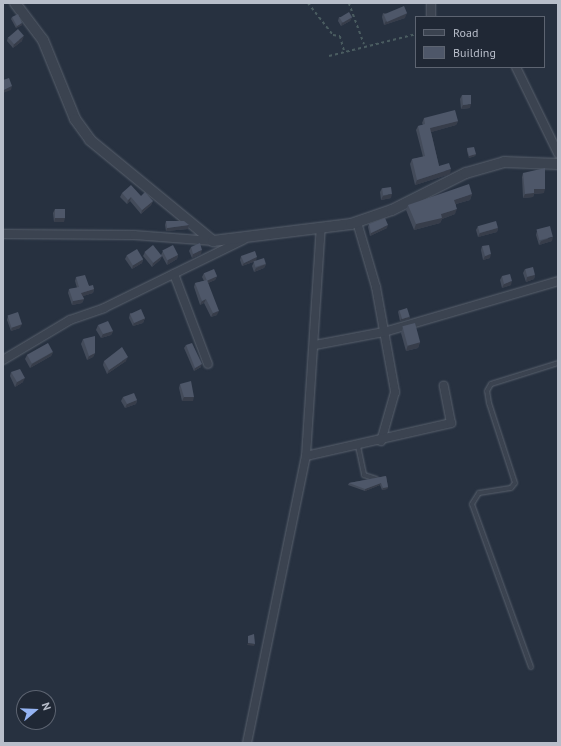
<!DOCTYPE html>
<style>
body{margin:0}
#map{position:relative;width:561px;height:746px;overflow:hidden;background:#273140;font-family:"PT Sans",sans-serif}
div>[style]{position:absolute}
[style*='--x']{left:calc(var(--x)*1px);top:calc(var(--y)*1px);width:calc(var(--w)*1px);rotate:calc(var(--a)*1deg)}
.path>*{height:1.5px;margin-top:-0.75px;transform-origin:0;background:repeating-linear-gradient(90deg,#4a5c60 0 3px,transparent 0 6px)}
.roads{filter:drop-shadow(0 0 1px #59616d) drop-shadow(0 0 1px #59616d)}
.service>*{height:4px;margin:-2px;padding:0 2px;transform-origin:2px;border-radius:2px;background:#3b4350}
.minor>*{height:8px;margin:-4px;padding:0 4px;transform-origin:4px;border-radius:4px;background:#3b4350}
.tertiary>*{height:10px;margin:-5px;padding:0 5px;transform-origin:5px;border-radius:5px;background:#3b4350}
.wall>*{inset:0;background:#434b5a}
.shaded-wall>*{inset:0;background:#373d4a}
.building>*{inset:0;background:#4e5769;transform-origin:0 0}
span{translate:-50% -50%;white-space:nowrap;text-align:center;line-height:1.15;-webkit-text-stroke:3.5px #202835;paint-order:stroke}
.frame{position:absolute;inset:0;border:4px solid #b8beca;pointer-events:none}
.legend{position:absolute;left:415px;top:16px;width:130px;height:52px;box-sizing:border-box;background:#202835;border:1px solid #5d6471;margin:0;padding:5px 7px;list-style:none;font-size:12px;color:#b8beca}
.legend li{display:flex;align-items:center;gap:8px;height:20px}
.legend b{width:20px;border:1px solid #5d6471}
.north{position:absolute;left:16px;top:690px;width:40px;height:40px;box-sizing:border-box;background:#202835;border:1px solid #5d6471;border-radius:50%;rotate:71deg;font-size:11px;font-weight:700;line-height:16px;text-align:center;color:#b8beca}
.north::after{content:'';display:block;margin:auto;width:14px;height:18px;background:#95b4f3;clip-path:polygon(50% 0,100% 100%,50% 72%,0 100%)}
</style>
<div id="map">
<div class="path">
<i style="--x:308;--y:3;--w:41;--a:52"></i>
<i style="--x:333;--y:35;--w:7;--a:8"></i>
<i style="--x:340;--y:36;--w:15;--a:74"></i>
<i style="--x:349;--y:3;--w:44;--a:69.9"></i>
<i style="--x:329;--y:56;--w:90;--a:-14.2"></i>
</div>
<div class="roads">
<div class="service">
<i style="--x:358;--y:446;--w:30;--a:78"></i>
<i style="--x:364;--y:475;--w:13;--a:18"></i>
<i style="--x:531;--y:667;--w:173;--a:-109.9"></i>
<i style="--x:472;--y:504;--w:13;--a:-58"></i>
<i style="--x:479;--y:493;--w:32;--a:-9"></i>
<i style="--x:511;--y:488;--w:6;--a:-51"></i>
<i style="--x:515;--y:483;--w:84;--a:-108"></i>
<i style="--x:489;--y:403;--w:12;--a:-99"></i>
<i style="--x:487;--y:391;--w:8;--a:-60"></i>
<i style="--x:491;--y:384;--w:70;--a:-17.4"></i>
</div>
<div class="minor">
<i style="--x:431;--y:3;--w:14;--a:90"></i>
<i style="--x:516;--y:67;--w:96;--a:64"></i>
<i style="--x:357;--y:222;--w:68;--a:73.7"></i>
<i style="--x:376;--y:287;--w:107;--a:79.7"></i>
<i style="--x:395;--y:392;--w:51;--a:105.9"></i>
<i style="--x:3;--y:234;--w:131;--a:0.4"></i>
<i style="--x:134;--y:235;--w:79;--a:4.3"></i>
<i style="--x:174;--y:274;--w:96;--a:69.3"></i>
<i style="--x:315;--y:345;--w:70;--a:-10.7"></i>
<i style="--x:384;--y:332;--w:181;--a:-16.3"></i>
<i style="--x:3;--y:360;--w:78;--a:-30.8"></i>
<i style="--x:70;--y:320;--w:36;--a:-19"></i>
<i style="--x:104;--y:308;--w:155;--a:-26.1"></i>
<i style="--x:306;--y:456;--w:149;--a:-12.8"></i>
<i style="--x:451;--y:423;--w:38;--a:-101"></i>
<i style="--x:247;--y:743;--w:293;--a:-78.4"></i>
<i style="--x:306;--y:456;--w:229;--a:-86.3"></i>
</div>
<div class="tertiary">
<i style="--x:15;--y:3;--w:46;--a:52.9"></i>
<i style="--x:43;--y:40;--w:85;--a:67.9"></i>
<i style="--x:75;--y:119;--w:26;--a:54"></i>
<i style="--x:90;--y:140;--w:159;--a:39.4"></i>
<i style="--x:213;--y:241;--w:139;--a:-7"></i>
<i style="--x:351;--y:224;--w:43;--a:-18.9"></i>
<i style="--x:392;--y:210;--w:83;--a:-26.6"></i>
<i style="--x:466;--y:173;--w:40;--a:-16"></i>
<i style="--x:504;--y:162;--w:54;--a:2.1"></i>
</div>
</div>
<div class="wall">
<i style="clip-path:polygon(383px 13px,405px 18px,384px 25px,382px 17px)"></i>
<i style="clip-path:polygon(12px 17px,22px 25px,16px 28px,11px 19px)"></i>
<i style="clip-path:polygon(339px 17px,352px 17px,350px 21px,341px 26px,338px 21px)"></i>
<i style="clip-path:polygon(8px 37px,22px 41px,13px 48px,7px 41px)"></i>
<i style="clip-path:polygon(462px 95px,470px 108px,461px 109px,460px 99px)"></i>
<i style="clip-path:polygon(424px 118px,458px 121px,456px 125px,431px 132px,439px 166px,450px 174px,415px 185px,410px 164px,412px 159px,423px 157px,416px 130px,418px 126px,423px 125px,422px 123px)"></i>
<i style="clip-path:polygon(467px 148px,476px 154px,475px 156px,469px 158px,467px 151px)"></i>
<i style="clip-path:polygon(523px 173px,544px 193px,534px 194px,533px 197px,523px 198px,522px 177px)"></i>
<i style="clip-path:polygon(382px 188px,391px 198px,381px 200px,380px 192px)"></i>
<i style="clip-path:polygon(122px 193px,141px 196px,153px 201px,151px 205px,141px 214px,130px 201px,127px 204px,120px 197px)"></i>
<i style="clip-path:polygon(472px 194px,470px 200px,456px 204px,455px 214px,442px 219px,440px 223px,414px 230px,406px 210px,408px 205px)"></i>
<i style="clip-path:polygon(55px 209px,64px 222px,54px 222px,53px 213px)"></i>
<i style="clip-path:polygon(166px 221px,189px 225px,188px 229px,166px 231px,165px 225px)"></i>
<i style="clip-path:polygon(369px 224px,387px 228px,370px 236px,368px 227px)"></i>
<i style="clip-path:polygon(478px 226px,498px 228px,497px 232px,478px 237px,476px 230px)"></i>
<i style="clip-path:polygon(537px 231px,552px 241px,539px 245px,536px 235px)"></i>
<i style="clip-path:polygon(482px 246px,490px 258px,483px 260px,481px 250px)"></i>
<i style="clip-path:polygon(191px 247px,201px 254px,192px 258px,189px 251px)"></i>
<i style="clip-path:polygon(163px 251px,178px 255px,177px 259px,167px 265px,162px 256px,160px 260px,152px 267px,143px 256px,145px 252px,161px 255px)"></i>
<i style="clip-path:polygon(127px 255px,143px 259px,142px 263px,132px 269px,125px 259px)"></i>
<i style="clip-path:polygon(241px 256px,256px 261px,242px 266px,240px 260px)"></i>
<i style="clip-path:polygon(254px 262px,266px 264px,264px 268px,254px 272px,252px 266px)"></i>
<i style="clip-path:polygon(525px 269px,535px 275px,534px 279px,526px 282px,523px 273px)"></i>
<i style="clip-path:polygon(204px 273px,217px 276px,215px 280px,208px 283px,217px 315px,211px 317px,204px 303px,200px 305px,194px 287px,195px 283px,204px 281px,202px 277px)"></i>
<i style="clip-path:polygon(502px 276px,511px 285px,502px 288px,500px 280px)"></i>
<i style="clip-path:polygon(76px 277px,94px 289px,93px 293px,83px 296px,84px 299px,82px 303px,72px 305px,68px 293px,69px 289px,77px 288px,75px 281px)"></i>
<i style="clip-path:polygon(399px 310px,410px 317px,409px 319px,400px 321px,398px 312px)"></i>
<i style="clip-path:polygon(130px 313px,145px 318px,143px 323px,133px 326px,129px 318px)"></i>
<i style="clip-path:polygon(8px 316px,20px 328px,11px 331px,7px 320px)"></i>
<i style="clip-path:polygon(98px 325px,113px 331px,111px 335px,101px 338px,96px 330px)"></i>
<i style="clip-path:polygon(403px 327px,420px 342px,418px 348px,406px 351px,401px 333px)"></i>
<i style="clip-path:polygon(83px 339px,95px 353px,93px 357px,87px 360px,81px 344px)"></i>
<i style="clip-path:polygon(186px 345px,201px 367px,194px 371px,184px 348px)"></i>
<i style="clip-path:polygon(53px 352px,51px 356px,30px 368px,25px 359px,27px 355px)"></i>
<i style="clip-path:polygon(104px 361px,126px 361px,107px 374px,103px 365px)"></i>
<i style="clip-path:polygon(11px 372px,23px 382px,15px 387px,10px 376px)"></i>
<i style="clip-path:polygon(180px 384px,193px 401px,182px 401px,179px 388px)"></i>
<i style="clip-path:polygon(123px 397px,137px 400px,136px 404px,125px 408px,121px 401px)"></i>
<i style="clip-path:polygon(386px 476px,388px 487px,387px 489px,382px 490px,380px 485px,365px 491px,348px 485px,349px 483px)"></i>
</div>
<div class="shaded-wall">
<i style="clip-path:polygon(407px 13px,405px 18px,384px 25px,386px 21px)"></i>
<i style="clip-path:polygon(352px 17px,350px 21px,341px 26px,342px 22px)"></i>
<i style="clip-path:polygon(22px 23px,22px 25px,16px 28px,17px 26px)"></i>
<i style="clip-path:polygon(24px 36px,22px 41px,13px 48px,14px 44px)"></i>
<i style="clip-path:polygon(12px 86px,11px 90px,3px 93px,4px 90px)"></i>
<i style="clip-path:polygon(471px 104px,470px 108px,461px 109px,463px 105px)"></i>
<i style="clip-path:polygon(458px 121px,456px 125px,428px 133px,430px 128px)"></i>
<i style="clip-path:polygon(476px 154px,475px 156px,469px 158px,469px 156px)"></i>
<i style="clip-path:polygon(451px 169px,450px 174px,415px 185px,417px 180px)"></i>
<i style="clip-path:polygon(534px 189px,545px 189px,544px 193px,534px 194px,533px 197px,523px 198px,525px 194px)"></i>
<i style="clip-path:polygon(392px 194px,391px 198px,381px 200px,383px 196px)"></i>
<i style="clip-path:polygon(472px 194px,470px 200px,452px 205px,454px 200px)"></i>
<i style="clip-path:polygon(131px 197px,130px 201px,127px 204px,128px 200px)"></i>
<i style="clip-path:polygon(153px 201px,151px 205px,141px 214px,142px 210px)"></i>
<i style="clip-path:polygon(457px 209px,455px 214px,442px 219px,440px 223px,414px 230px,416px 224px,441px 214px)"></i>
<i style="clip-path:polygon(55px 218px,65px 218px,64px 222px,54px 222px)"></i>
<i style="clip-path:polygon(189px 225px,188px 229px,166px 231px,167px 228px)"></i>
<i style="clip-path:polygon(388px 225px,387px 228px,370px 236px,371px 233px)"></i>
<i style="clip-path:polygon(498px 228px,497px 232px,478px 237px,480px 233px)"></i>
<i style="clip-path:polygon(553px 237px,552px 241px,539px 245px,541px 241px)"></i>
<i style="clip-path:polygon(202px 250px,201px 254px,192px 258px,193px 254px)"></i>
<i style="clip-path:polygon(491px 254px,490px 258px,483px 260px,485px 256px)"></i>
<i style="clip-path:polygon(178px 255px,177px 259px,167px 265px,168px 260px)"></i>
<i style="clip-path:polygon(162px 256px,160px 260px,152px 267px,153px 263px)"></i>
<i style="clip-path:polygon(257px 257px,256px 261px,242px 266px,244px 263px)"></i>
<i style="clip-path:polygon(143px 259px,142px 263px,132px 269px,133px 265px)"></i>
<i style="clip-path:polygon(266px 264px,264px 268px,254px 272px,256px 268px)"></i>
<i style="clip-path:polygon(535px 275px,534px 279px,526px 282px,527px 277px)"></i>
<i style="clip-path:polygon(217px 276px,215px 280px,205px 284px,207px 280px)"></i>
<i style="clip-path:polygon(512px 281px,511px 285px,502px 288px,504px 284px)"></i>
<i style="clip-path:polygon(94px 289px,93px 293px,80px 297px,81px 293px)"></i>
<i style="clip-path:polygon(84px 299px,82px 303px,72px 305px,73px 301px)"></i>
<i style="clip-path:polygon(206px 299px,204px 303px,200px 305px,202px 301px)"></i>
<i style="clip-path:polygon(219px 311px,217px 315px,211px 317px,213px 313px)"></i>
<i style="clip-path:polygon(410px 317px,409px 319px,400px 321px,401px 319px)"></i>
<i style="clip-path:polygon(145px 318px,143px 323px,133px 326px,134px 322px)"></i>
<i style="clip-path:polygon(22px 324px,20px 328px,11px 331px,12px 327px)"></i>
<i style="clip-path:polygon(113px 331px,111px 335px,101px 338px,103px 334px)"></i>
<i style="clip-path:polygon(420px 342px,418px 348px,406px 351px,408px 345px)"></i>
<i style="clip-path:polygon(53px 352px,51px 356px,30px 368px,32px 364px)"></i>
<i style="clip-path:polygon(95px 353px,93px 357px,87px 360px,89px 356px)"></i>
<i style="clip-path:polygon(128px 357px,126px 361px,107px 374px,109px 370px)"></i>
<i style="clip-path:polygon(202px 364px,201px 367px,194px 371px,195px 368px)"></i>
<i style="clip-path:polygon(25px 378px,23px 382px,15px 387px,17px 382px)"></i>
<i style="clip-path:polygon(184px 397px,194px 397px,193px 401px,182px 401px)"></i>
<i style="clip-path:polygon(137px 400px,136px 404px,125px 408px,127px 404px)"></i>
<i style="clip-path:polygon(381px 483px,380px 485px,365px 491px,365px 489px)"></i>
<i style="clip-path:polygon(388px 487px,387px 489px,382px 490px,383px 488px)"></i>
<i style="clip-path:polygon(248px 643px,255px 644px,254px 646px,247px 645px)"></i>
</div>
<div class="building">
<i style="left:404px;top:6px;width:8px;height:22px;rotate:67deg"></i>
<i style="left:349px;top:12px;width:6px;height:11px;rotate:59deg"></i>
<i style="clip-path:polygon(18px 14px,22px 23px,17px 26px,12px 17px)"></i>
<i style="left:18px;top:29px;width:9px;height:13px;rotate:49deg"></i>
<i style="clip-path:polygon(9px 78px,12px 86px,4px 90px,3px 88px,3px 80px)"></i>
<i style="clip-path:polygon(462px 95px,471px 95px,471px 104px,463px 105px)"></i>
<i style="clip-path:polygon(455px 110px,458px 121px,430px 128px,439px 166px,449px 163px,451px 169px,417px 180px,412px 159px,425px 156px,418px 126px,425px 124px,424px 118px)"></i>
<i style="clip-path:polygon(474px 147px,476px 154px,469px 156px,467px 148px)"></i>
<i style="clip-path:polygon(545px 168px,545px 189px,534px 189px,534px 193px,525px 194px,523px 173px)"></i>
<i style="clip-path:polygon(469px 184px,472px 194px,454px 200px,457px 209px,441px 214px,442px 218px,416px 224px,408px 205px)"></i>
<i style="clip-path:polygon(131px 185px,141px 196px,145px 192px,153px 201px,142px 210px,131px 197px,128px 200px,122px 193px)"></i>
<i style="left:391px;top:187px;width:7px;height:9px;rotate:82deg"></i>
<i style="left:55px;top:209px;width:10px;height:9px"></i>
<i style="clip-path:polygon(385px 218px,388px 225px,371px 233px,369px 224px)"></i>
<i style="clip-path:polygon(166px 221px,184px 221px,189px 225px,167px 228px)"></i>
<i style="left:496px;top:221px;width:7px;height:19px;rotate:74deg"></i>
<i style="left:550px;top:226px;width:11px;height:14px;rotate:75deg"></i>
<i style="clip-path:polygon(200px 243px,202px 250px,193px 254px,191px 247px)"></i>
<i style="left:153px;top:245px;width:14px;height:11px;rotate:51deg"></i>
<i style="left:173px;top:245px;width:11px;height:12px;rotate:63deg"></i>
<i style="clip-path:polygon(489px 245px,491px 254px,485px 256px,482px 246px)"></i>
<i style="left:137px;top:249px;width:12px;height:12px;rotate:59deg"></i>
<i style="clip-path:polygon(255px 251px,257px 257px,244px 263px,241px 256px)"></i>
<i style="left:264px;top:258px;width:6px;height:11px;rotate:72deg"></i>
<i style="left:533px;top:267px;width:8px;height:8px;rotate:76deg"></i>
<i style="left:214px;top:269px;width:8px;height:11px;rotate:67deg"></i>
<i style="clip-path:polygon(510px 274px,512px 281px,504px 284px,502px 276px)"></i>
<i style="clip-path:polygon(85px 275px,89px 286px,93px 285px,94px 289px,81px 293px,84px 299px,73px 301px,69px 289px,79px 287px,76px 277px)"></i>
<i style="clip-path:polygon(207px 280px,219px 311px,213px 313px,206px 299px,202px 301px,195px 283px)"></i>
<i style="left:407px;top:308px;width:9px;height:8px;rotate:72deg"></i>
<i style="left:141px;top:309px;width:10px;height:12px;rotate:66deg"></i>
<i style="left:18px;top:312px;width:13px;height:11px;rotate:72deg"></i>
<i style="clip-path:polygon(108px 321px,113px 331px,103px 334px,98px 325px)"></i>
<i style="left:415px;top:323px;width:20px;height:13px;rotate:75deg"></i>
<i style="clip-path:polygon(95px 336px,95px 353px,89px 356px,83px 339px)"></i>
<i style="left:48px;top:343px;width:10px;height:24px;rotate:61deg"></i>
<i style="clip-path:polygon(192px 343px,202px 364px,195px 368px,186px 345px)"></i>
<i style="clip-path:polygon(122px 347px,128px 357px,109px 370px,104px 361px)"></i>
<i style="clip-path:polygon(20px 369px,25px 378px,17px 382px,11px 372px)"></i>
<i style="clip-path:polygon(191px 381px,194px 397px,184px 397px,180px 384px)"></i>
<i style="clip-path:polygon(134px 393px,137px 400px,127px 404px,123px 397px)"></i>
<i style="clip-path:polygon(386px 476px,388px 487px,383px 488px,381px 483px,365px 489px,349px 483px)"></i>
<i style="clip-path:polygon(254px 634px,255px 644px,248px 643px,248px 636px)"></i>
</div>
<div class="frame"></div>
<ul class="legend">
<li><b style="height:5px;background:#3b4350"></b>Road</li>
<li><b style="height:11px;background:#4e5769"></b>Building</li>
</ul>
<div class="north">N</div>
</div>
